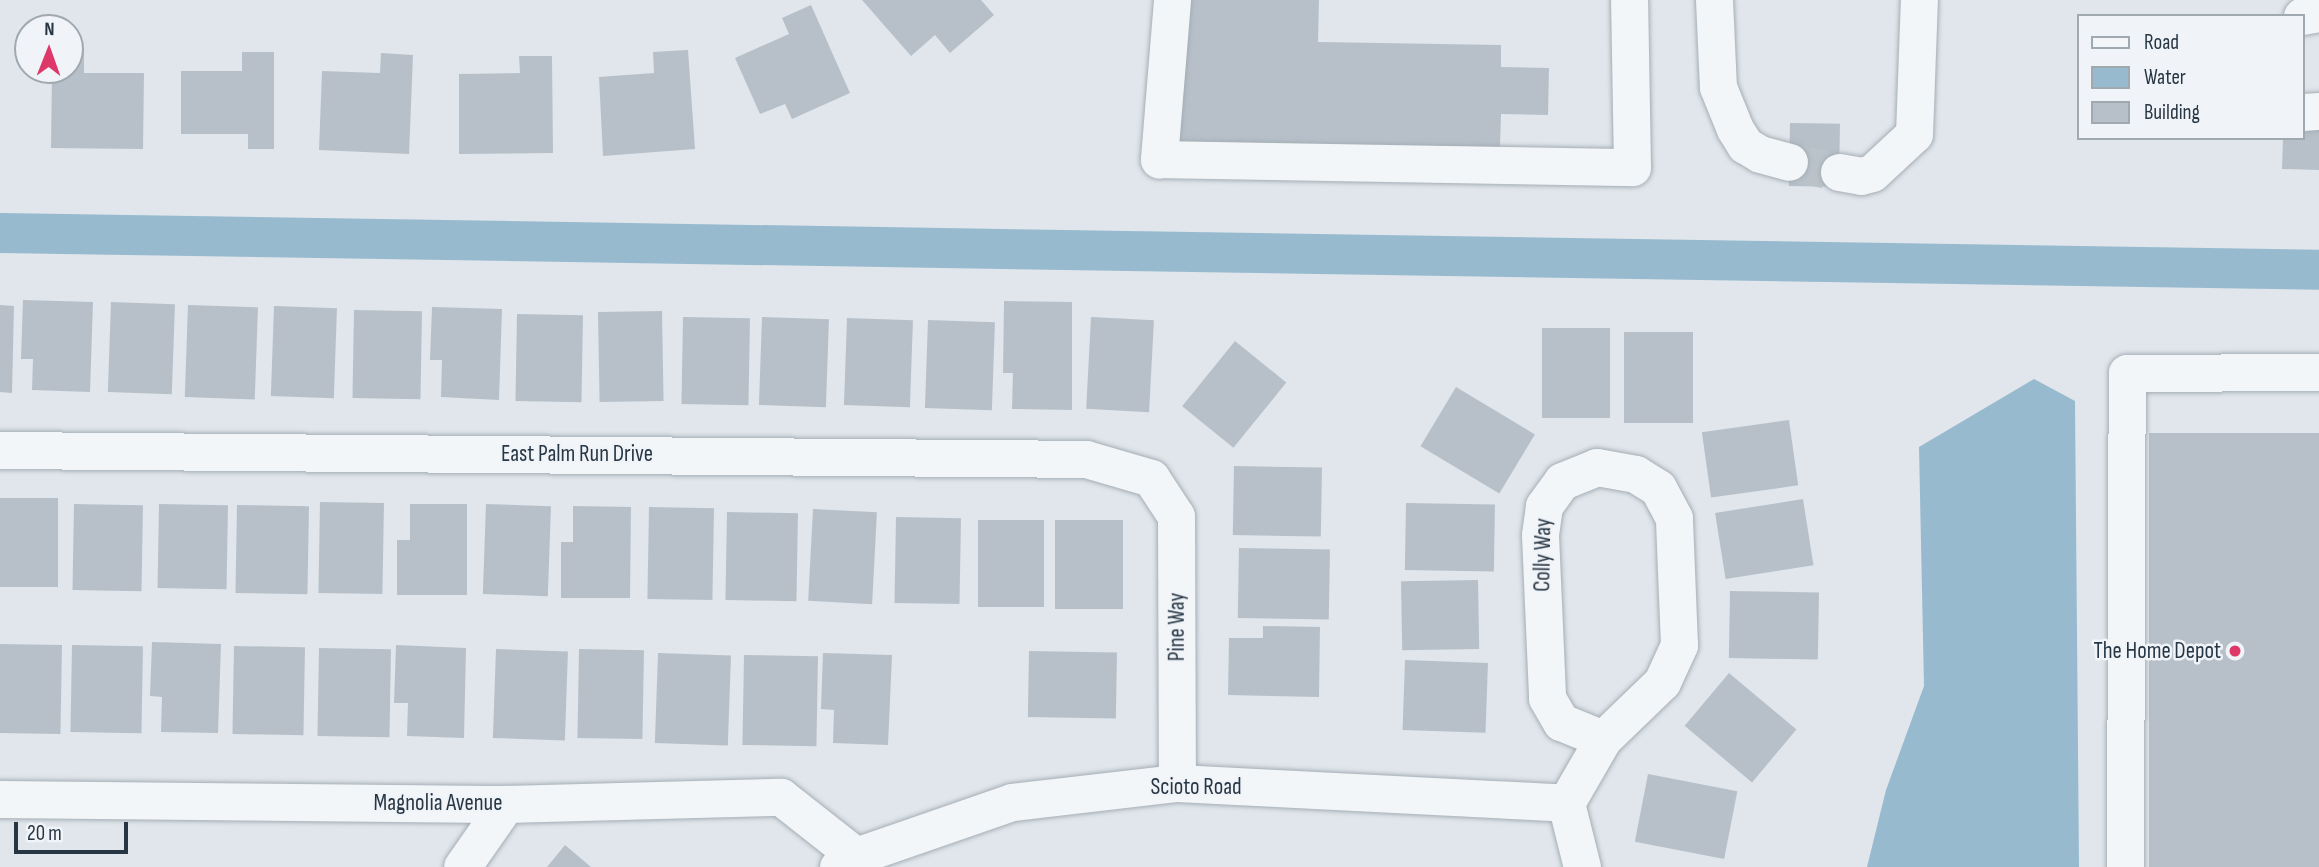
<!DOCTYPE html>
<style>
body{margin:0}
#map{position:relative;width:2319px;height:867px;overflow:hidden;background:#e0e6eb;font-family:"Sofia Sans Condensed",sans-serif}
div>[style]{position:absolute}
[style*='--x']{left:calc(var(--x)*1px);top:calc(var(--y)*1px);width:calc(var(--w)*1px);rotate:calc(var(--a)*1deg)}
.water>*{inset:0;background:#97bacf}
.canal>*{height:40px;margin:-20px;padding:0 20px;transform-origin:20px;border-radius:20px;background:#97bacf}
.building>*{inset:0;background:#b7c0c9;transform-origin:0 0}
.minor-tunnel>*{height:37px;margin-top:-18.5px;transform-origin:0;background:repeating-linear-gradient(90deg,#bbc3ca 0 37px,transparent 0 55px)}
.roads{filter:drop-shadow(0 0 2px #a5aeb6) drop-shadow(0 0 2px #a5aeb6)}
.minor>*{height:37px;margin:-18.5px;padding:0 18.5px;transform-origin:18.5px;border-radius:18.5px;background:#f3f6f8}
.dots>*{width:19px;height:19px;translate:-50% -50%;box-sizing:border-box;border:4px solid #f0f4f8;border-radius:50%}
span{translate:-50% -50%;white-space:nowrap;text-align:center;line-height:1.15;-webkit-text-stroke:5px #f0f4f8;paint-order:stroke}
.street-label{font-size:23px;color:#273644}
.poi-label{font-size:23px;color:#273644}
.right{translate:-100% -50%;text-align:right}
.legend{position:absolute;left:2077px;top:14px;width:228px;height:126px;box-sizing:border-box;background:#f0f4f8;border:2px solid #a0a8b0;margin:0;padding:9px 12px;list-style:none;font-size:21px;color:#273644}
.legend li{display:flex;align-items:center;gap:14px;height:35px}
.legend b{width:35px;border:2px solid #a0a8b0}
.north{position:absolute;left:14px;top:14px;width:70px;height:70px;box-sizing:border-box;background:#f0f4f8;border:2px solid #a0a8b0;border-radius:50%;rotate:1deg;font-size:19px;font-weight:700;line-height:28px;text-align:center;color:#273644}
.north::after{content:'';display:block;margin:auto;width:24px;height:32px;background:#dd3868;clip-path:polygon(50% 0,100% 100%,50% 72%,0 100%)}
.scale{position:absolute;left:14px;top:822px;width:114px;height:32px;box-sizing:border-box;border:4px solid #273644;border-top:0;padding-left:9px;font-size:21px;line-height:24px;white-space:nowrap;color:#273644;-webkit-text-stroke:5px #f0f4f8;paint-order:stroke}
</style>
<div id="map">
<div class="water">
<i style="clip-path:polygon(2034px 379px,2075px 401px,2079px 867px,1867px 867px,1886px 790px,1924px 686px,1919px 447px)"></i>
</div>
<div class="canal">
<i style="--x:0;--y:233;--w:2319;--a:0.91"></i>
</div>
<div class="building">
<i style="clip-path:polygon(862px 0,981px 0,994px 15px,950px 53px,935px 35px,911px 56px)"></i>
<i style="clip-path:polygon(1182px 0,1319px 0,1318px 42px,1501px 45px,1501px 67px,1549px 68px,1548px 115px,1501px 114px,1500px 147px,1180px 143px)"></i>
<i style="clip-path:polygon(811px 5px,850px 93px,792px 119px,785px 104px,760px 114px,735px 58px,789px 34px,782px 18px)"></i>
<i style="clip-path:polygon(84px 49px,84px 73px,144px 73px,143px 149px,51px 148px,52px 70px,70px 70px,70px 50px)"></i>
<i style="clip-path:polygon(688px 50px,695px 149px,603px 156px,599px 77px,654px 73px,653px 52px)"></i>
<i style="clip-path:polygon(242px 52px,274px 52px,274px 149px,248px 149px,248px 134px,181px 134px,181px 71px,242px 71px)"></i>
<i style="clip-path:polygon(381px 53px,413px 55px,409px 154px,319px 150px,322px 71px,380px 73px)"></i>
<i style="clip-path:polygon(519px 56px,552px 56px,553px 153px,459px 154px,459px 74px,520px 73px)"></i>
<i style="left:1790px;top:123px;width:50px;height:63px;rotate:1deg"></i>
<i style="clip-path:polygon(2303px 125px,2319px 125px,2319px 170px,2282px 169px,2283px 138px,2303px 138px)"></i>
<i style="clip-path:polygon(23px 300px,93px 302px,90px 392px,32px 390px,33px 359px,21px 359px)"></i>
<i style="clip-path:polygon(1004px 301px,1072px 302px,1072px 410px,1012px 409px,1013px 373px,1003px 373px)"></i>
<i style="left:111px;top:302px;width:64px;height:90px;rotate:2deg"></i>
<i style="clip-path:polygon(0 305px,14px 306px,12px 393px,0 392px)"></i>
<i style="left:188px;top:305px;width:70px;height:92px;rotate:2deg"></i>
<i style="left:274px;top:306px;width:63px;height:90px;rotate:2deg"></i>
<i style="clip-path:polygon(432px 307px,502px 309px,499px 400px,441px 397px,442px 360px,430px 360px)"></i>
<i style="left:354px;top:310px;width:68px;height:88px;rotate:1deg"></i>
<i style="left:662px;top:311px;width:90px;height:64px;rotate:89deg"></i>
<i style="left:517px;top:314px;width:66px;height:87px;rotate:1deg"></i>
<i style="left:683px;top:317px;width:67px;height:87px;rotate:1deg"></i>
<i style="left:762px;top:317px;width:67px;height:88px;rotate:2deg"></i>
<i style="left:1091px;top:317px;width:63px;height:92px;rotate:3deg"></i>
<i style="left:847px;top:318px;width:66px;height:87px;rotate:2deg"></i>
<i style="left:928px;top:320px;width:67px;height:88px;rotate:2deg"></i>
<i style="left:1542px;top:328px;width:68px;height:90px"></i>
<i style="left:1624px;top:332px;width:69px;height:91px"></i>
<i style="left:1235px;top:341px;width:66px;height:84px;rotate:39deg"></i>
<i style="left:1456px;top:387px;width:92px;height:69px;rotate:31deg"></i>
<i style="left:1789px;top:420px;width:66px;height:88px;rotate:82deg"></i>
<i style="left:2319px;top:433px;width:434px;height:170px;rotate:90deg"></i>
<i style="left:1234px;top:466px;width:88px;height:69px;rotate:1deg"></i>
<i style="left:0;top:498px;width:58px;height:89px"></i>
<i style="left:1803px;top:499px;width:67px;height:89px;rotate:81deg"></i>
<i style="left:320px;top:502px;width:64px;height:91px;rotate:1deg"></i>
<i style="left:1406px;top:503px;width:89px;height:67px;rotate:1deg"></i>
<i style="left:74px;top:504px;width:69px;height:86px;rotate:1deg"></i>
<i style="left:159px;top:504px;width:69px;height:84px;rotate:1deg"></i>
<i style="clip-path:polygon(410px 504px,467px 504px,467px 595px,397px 595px,397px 540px,410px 540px)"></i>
<i style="left:486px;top:504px;width:65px;height:90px;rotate:2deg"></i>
<i style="left:237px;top:505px;width:72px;height:88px;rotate:1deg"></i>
<i style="clip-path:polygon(573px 506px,631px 507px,630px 598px,561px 598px,561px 542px,573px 542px)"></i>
<i style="left:649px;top:507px;width:65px;height:92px;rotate:1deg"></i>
<i style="left:813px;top:509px;width:64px;height:92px;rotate:3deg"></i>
<i style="left:727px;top:512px;width:71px;height:88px;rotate:1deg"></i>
<i style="left:896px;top:517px;width:65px;height:86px;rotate:1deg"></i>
<i style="left:978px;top:520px;width:66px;height:87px"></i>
<i style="left:1055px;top:520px;width:68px;height:89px"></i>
<i style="left:1239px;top:548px;width:91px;height:70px;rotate:1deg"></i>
<i style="left:1478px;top:580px;width:69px;height:77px;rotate:89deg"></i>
<i style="left:1730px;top:591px;width:89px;height:67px;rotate:1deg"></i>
<i style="clip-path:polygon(1263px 626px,1320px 627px,1319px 697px,1228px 695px,1229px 638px,1263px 638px)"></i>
<i style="clip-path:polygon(152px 642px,221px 644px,218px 733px,161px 732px,162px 697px,150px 696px)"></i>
<i style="left:0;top:644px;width:62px;height:89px;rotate:1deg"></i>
<i style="left:72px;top:645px;width:71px;height:87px;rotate:1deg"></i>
<i style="clip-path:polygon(396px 645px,466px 648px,464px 738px,407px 736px,408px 703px,394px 703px)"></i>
<i style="left:234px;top:646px;width:71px;height:88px;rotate:1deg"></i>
<i style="left:319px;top:648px;width:72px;height:88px;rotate:1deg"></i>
<i style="left:496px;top:649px;width:72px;height:89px;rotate:2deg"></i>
<i style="left:579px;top:649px;width:65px;height:89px;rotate:1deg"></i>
<i style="left:1029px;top:651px;width:88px;height:66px;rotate:1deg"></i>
<i style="left:658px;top:653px;width:73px;height:90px;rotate:2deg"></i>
<i style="clip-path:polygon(823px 653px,892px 655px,888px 745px,833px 743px,834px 710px,821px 709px)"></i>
<i style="left:744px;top:655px;width:74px;height:90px;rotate:1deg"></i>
<i style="left:1405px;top:660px;width:83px;height:70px;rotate:2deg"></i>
<i style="left:1729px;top:673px;width:88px;height:69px;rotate:40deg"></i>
<i style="left:1648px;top:774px;width:91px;height:69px;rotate:11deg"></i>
<i style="clip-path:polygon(565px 845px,591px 867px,547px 867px)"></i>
</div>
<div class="minor-tunnel">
<i style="--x:1789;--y:162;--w:51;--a:11.3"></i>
</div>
<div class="roads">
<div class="minor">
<i style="--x:1172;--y:0;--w:160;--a:94.7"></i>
<i style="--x:1159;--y:159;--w:473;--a:1"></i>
<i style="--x:1632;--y:167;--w:167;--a:-91"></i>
<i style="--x:1714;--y:0;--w:87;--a:87.4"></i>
<i style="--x:1718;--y:87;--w:45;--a:68"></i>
<i style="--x:1735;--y:129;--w:19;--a:58"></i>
<i style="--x:1745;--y:145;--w:17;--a:31"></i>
<i style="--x:1760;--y:154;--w:30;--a:15"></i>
<i style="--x:2302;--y:16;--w:17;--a:-10"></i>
<i style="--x:2303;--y:112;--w:16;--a:-4"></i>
<i style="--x:1839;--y:172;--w:22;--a:10"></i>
<i style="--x:1861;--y:176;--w:11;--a:-15"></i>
<i style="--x:1872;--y:173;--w:57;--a:-42.9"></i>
<i style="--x:1914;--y:134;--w:134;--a:-87.9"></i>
<i style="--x:0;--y:450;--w:1086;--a:0.47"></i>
<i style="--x:1086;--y:459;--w:68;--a:16.3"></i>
<i style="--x:1151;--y:478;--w:45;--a:56.7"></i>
<i style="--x:1176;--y:516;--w:267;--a:89.8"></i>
<i style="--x:0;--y:799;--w:506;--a:0.57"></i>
<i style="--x:506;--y:804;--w:275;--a:-1.5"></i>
<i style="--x:781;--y:797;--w:95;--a:38.2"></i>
<i style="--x:462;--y:867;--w:77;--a:-55.1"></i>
<i style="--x:838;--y:867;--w:21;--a:-31"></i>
<i style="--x:856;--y:856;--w:165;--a:-19.1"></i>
<i style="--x:1012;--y:802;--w:166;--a:-6.6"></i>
<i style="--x:1177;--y:783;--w:390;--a:2.9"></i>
<i style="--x:1582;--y:867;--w:66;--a:-104"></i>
<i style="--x:1566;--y:803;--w:74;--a:-60"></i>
<i style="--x:1603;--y:739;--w:82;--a:-44"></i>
<i style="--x:1662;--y:682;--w:41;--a:-65.3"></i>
<i style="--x:1679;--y:645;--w:127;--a:-92.3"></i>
<i style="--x:1674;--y:518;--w:34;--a:-118"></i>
<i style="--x:1658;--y:488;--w:26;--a:-148"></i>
<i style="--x:1636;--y:474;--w:40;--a:-170"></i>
<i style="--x:1597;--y:467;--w:38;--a:158"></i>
<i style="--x:1562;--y:481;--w:31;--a:126"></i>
<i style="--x:1544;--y:506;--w:29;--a:98"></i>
<i style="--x:1540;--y:535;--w:163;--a:87.5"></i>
<i style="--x:1547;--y:698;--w:28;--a:60"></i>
<i style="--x:1561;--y:722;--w:45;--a:22"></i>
<i style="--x:2125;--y:867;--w:494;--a:-89.8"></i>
<i style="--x:2127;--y:373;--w:192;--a:-0.3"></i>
</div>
</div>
<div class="dots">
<i style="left:2235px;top:651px;background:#dd3868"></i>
</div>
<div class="street-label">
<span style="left:577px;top:454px">East Palm Run Drive</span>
<span style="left:1543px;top:555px;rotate:-89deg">Colly Way</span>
<span style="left:1177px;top:627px;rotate:-90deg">Pine Way</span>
<span style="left:1196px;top:787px">Scioto Road</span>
<span style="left:438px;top:803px">Magnolia Avenue</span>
</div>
<div class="poi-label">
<span class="right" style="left:2221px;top:651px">The Home Depot</span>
</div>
<ul class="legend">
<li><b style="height:9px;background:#f3f6f8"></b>Road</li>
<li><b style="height:19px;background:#97bacf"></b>Water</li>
<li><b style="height:19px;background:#b7c0c9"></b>Building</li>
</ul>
<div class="north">N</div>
<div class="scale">20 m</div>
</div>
